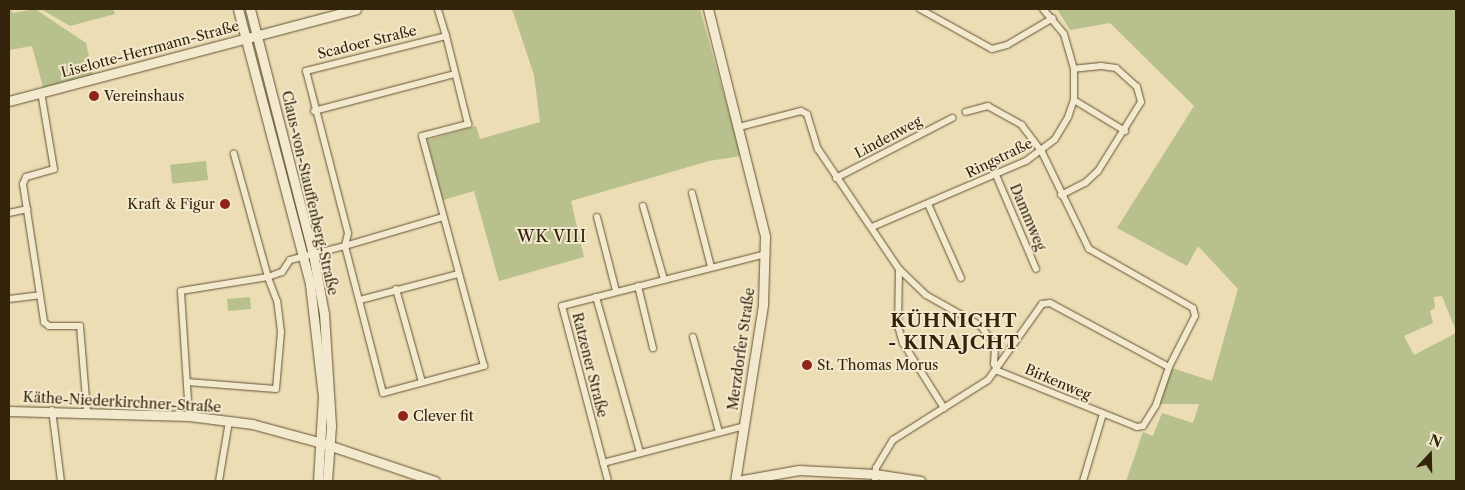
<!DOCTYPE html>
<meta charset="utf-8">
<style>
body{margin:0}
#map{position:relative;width:1465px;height:490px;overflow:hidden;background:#edddb4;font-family:"Libre Caslon Text",serif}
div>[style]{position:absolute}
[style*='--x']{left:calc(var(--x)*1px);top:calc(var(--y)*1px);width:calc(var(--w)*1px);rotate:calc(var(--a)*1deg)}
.green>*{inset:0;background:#b8c18d;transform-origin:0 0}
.roads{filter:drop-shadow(0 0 1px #625235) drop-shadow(0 0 1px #625235)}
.street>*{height:6px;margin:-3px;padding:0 3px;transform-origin:3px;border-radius:3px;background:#f3e9ce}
.secondary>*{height:9px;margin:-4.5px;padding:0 4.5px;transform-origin:4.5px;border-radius:4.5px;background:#f3e9ce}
.dots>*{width:14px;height:14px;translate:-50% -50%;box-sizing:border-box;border:2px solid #f3e9ce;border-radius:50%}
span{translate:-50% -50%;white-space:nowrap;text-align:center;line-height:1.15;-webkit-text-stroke:4px #f3e9ce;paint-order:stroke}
.street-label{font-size:14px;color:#33230b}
.poi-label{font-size:14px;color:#33230b}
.left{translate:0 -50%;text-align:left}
.right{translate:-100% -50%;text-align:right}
.quarter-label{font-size:16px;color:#33230b;letter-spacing:1px}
.district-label{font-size:19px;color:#33230b;font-weight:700;letter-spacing:1px}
.frame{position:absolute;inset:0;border:10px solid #33230b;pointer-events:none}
.north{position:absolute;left:1405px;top:430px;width:50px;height:50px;-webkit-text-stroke:4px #f3e9ce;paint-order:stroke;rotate:21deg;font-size:14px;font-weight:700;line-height:20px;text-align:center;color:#33230b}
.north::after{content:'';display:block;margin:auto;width:18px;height:22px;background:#33230b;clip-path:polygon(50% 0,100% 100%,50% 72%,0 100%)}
</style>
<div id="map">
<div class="green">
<i style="clip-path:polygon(9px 9px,13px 13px,35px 9px,86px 43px,94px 78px,44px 91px,32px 46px,9px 50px)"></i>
<i style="clip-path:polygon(41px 9px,113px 9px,115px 14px,70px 26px)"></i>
<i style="clip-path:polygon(512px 9px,700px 9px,741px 156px,709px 161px,571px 201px,584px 257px,499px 281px,474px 191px,443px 200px,427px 140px,476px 126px,480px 139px,540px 122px,534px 75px)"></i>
<i style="clip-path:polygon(1057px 9px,1456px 9px,1456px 331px,1442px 296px,1434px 297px,1435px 308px,1430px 311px,1433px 323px,1404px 336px,1414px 355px,1456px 333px,1456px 481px,1126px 481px,1143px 432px,1153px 436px,1162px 413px,1193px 423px,1199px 404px,1156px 404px,1169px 367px,1212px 381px,1238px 289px,1198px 246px,1187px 266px,1117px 228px,1194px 106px,1110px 23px,1070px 30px)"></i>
<i style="left:206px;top:161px;width:19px;height:36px;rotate:84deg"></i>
<i style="left:250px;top:297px;width:12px;height:23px;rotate:85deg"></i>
</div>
<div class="roads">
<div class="street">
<i style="--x:920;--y:9;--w:82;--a:29.1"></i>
<i style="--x:992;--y:49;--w:16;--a:-15"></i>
<i style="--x:1007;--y:45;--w:53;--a:-30.4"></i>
<i style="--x:41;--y:92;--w:78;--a:80.4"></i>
<i style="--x:54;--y:169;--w:29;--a:164"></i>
<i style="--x:26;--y:177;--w:8;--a:113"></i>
<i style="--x:23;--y:184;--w:140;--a:81.3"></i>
<i style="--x:44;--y:322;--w:6;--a:39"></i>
<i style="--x:49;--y:326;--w:31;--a:0"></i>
<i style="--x:80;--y:326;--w:85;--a:85.3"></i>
<i style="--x:1074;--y:100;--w:60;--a:31.3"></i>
<i style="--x:314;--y:111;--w:146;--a:-14.7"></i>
<i style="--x:739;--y:127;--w:64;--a:-14.5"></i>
<i style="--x:801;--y:111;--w:7;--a:27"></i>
<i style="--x:807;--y:114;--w:37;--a:73"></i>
<i style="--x:818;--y:149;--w:145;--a:56"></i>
<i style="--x:899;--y:269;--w:37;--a:44"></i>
<i style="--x:926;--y:295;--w:63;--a:29.4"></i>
<i style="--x:981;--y:326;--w:24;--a:55"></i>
<i style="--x:995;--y:346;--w:18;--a:93"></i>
<i style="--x:994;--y:364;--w:8;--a:60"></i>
<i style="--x:996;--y:175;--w:102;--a:66.9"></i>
<i style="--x:836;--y:178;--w:131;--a:-27.3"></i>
<i style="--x:692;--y:193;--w:76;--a:75.6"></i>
<i style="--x:1061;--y:195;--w:27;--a:-27"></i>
<i style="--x:1085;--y:183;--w:18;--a:-43"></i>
<i style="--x:1098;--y:171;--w:81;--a:-58.1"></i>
<i style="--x:1141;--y:102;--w:16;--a:-105"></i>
<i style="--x:1137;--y:87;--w:28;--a:-138"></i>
<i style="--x:1116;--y:68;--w:15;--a:-172"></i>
<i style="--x:1101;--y:66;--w:27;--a:174"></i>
<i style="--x:928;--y:204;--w:81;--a:66"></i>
<i style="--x:643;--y:206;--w:76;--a:74"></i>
<i style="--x:9;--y:213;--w:19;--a:-12"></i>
<i style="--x:443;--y:217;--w:102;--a:163.5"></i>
<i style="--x:345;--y:246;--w:152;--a:75.5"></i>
<i style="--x:383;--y:393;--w:105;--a:-15"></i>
<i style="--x:484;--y:366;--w:238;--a:-105.1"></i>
<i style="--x:422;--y:136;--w:48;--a:-14.6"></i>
<i style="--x:468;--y:124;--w:91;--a:-104"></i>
<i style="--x:597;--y:217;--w:76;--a:75.6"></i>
<i style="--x:872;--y:227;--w:168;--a:-23.2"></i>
<i style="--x:1026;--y:161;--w:36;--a:-37"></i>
<i style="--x:1055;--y:139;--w:26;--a:-59"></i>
<i style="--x:1068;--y:117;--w:18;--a:-71"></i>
<i style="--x:1074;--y:100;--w:31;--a:-90"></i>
<i style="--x:1074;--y:69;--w:36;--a:-106"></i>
<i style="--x:1064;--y:34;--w:33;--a:-130"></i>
<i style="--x:899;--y:269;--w:57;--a:91"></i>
<i style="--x:898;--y:326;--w:18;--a:74"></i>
<i style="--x:903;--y:343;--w:77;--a:57.8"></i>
<i style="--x:638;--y:286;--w:64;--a:76.4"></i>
<i style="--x:396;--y:289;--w:97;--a:74.4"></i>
<i style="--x:596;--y:297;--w:162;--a:74.2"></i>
<i style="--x:9;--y:299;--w:31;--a:-7"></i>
<i style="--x:360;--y:300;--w:101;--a:-14.9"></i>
<i style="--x:693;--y:337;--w:98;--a:74.7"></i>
<i style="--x:998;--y:371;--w:150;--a:21.9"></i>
<i style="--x:1137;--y:427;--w:6;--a:-9"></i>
<i style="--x:1143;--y:426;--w:25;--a:-58"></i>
<i style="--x:1156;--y:405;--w:40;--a:-71.1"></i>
<i style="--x:187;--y:382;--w:89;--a:4.5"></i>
<i style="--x:276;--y:389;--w:57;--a:-85"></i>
<i style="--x:281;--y:332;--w:31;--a:-97"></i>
<i style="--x:277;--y:301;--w:26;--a:-111"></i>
<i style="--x:268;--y:277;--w:15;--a:-20"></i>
<i style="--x:282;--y:272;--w:14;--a:-56"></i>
<i style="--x:290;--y:260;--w:57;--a:-14.3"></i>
<i style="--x:345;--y:246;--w:13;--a:-77"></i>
<i style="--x:348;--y:233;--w:167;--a:-104.5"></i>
<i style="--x:306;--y:71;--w:144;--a:-14"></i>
<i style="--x:446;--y:36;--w:28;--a:-107"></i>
<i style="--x:52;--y:410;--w:72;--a:82.8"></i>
<i style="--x:189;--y:416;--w:125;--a:-93.7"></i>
<i style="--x:181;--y:291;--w:88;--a:-9.1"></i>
<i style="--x:268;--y:277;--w:128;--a:-105.5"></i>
<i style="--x:603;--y:463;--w:147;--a:-14.6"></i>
<i style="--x:219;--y:481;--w:61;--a:-80.5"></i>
<i style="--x:608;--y:481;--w:181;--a:-104.7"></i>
<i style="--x:562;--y:306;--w:211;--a:-14.3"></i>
<i style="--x:875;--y:481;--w:13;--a:-86"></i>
<i style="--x:876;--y:468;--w:33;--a:-59"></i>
<i style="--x:893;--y:440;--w:112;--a:-32.3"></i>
<i style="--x:988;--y:380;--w:93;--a:-54.6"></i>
<i style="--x:1042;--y:304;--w:8;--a:-7"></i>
<i style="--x:1050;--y:303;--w:135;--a:28.3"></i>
<i style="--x:1169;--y:367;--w:57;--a:-63"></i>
<i style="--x:1195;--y:316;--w:8;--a:-104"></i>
<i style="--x:1193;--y:308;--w:120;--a:-150.4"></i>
<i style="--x:1089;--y:249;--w:108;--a:-115.9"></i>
<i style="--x:1042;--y:152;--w:34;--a:-127"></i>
<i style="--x:1022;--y:125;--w:39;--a:-151"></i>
<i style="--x:988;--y:106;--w:23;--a:165"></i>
<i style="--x:1083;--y:481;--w:70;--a:-73.4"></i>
</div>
<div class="secondary">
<i style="--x:238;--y:9;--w:284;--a:75.3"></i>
<i style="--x:310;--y:284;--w:114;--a:83.4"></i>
<i style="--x:323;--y:397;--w:84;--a:93.4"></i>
<i style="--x:250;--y:9;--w:253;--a:75.6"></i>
<i style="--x:313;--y:254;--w:61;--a:79.6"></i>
<i style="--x:324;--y:314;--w:112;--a:86.4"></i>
<i style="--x:331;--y:426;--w:55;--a:94.2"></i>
<i style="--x:708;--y:9;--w:234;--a:75.9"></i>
<i style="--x:765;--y:236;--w:69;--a:91.7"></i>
<i style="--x:763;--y:305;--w:178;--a:99"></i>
<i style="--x:9;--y:101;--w:359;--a:-14.8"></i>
<i style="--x:9;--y:411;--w:180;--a:1.6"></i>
<i style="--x:189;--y:416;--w:64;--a:7.2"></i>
<i style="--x:252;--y:424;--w:73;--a:15.2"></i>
<i style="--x:322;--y:443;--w:119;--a:18.6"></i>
<i style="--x:737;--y:481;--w:63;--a:-10.1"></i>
<i style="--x:799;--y:470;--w:76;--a:3"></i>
<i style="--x:875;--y:474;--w:46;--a:8.8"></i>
</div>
</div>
<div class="dots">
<i style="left:94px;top:96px;background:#8f2418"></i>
<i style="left:225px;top:204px;background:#8f2418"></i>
<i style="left:807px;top:365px;background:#8f2418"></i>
<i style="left:403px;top:416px;background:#8f2418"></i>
</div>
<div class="street-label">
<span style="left:367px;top:42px;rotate:-14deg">Scadoer Straße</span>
<span style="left:150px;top:49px;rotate:-15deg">Liselotte-Herrmann-Straße</span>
<span style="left:888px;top:137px;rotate:-28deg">Lindenweg</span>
<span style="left:999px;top:158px;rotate:-26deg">Ringstraße</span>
<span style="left:310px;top:193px;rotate:77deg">Claus-von-Stauffenberg-Straße</span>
<span style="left:1028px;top:217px;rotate:67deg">Dammweg</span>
<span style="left:741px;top:349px;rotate:-82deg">Merzdorfer Straße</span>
<span style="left:590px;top:365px;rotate:76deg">Ratzener Straße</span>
<span style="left:1058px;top:382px;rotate:23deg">Birkenweg</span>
<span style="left:122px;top:402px;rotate:3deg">Käthe-Niederkirchner-Straße</span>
</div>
<div class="poi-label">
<span class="left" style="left:104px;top:96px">Vereinshaus</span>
<span class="right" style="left:215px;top:204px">Kraft &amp; Figur</span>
<span class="left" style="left:817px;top:365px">St. Thomas Morus</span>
<span class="left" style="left:413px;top:416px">Clever fit</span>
</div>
<div class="quarter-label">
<span style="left:552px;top:236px">WK VIII</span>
</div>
<div class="district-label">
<span style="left:954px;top:332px">KÜHNICHT<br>- KINAJCHT</span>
</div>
<div class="frame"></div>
<div class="north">N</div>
</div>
